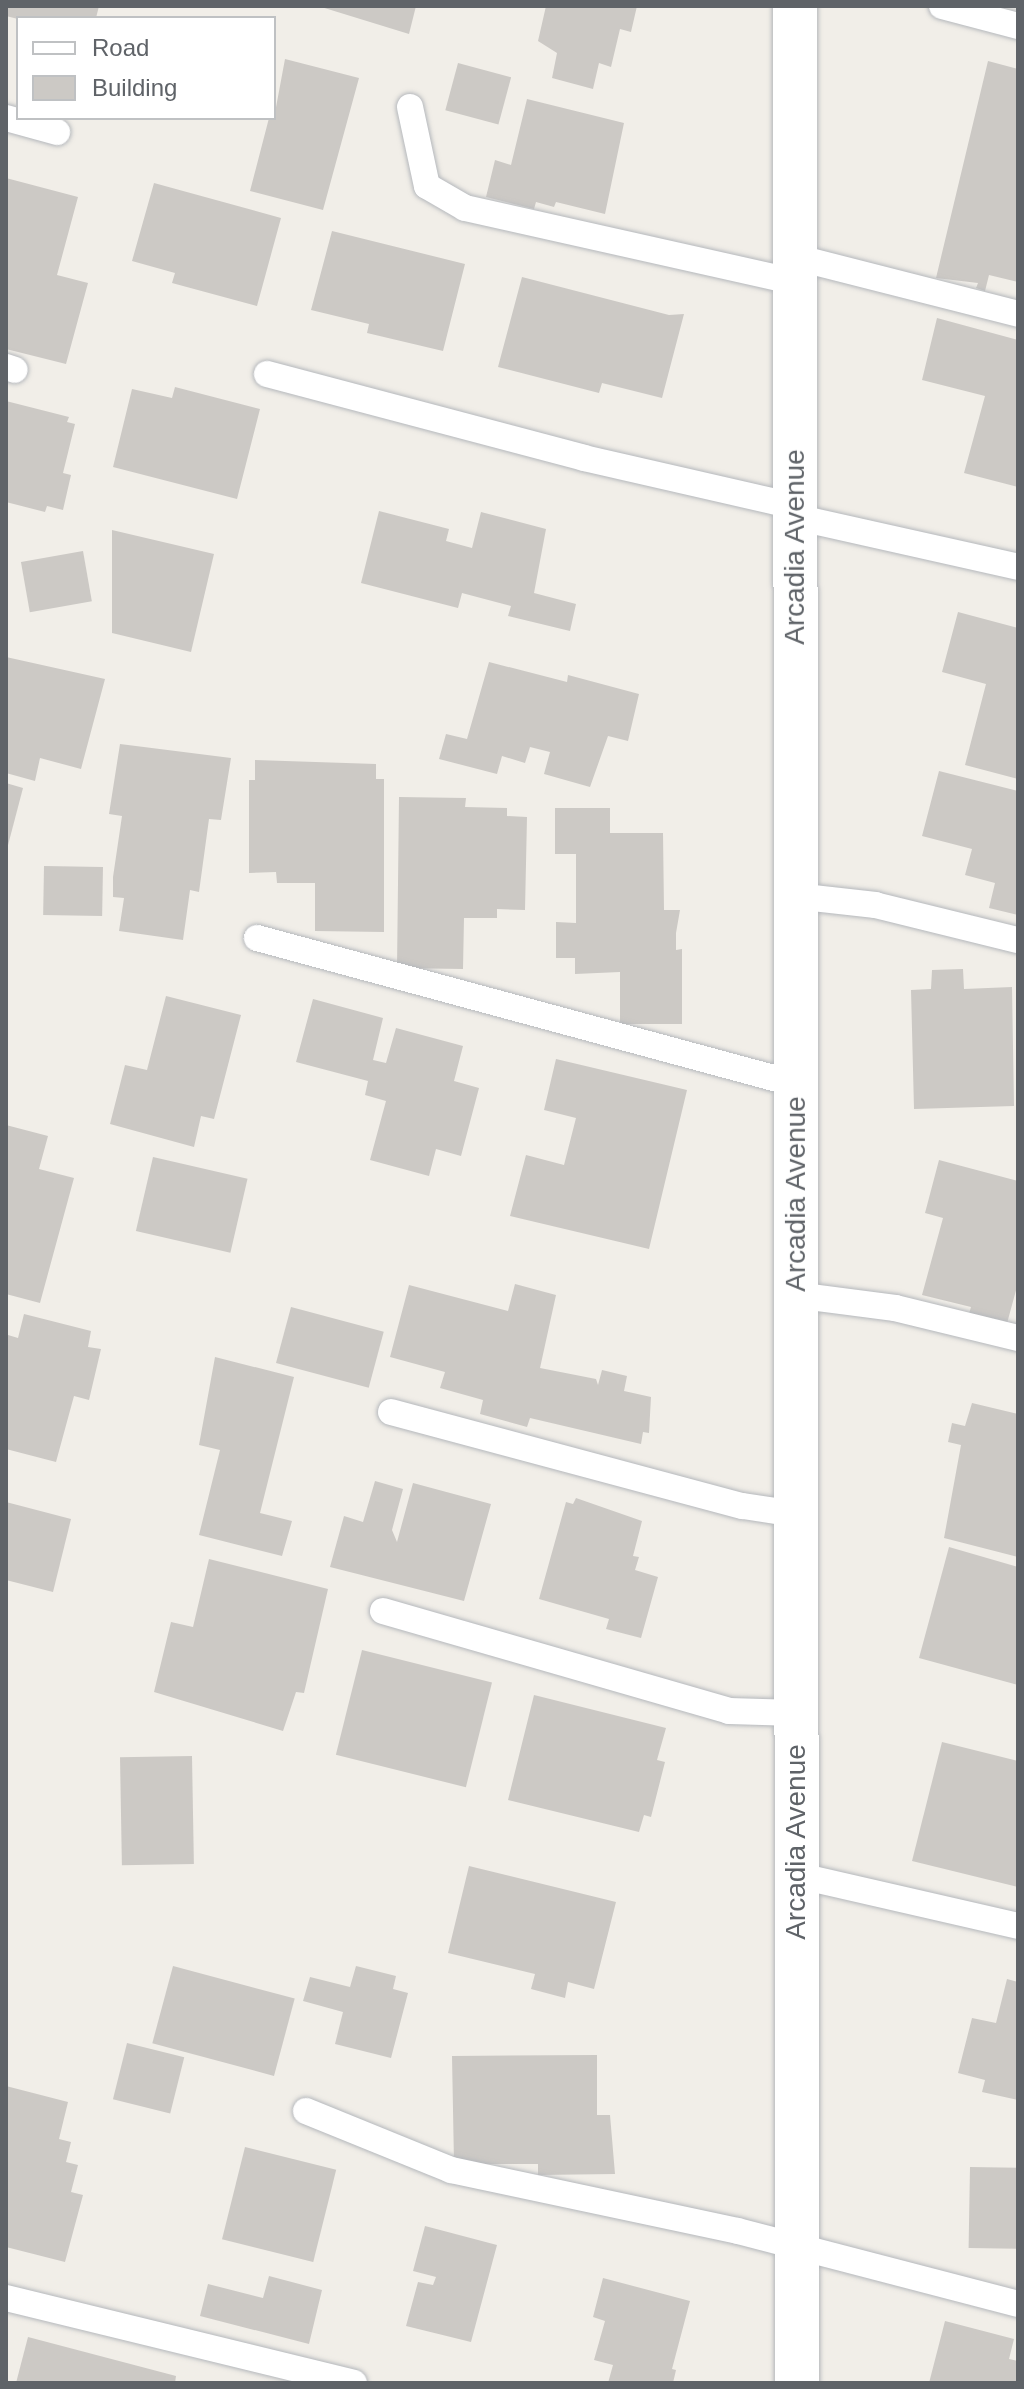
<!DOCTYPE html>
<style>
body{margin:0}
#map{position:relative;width:1024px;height:2389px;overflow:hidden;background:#f1eee8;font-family:Arial,sans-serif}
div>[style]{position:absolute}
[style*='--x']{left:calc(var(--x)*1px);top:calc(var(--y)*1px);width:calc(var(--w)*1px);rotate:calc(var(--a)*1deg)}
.building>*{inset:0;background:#ccc9c5;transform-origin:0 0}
.roads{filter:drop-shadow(0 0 2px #b5b8bc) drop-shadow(0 0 2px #b5b8bc)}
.service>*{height:26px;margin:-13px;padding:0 13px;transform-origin:13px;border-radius:13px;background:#fff}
.minor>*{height:44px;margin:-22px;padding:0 22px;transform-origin:22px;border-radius:22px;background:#fff}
span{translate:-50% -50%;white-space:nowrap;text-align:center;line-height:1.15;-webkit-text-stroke:6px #fff;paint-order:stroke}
.street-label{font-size:28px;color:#5f6368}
.frame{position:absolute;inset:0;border:8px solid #5f6368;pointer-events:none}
.legend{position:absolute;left:16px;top:16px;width:260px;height:104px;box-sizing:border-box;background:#fff;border:2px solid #bfc1c3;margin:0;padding:10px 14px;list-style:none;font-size:24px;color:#5f6368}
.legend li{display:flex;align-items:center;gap:16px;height:40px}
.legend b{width:40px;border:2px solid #bfc1c3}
</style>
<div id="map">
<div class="building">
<i style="clip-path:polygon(6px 6px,99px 6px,96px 18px,18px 19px,6px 16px)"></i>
<i style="clip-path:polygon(318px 6px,416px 6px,409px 34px)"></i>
<i style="clip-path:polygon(546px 6px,637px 6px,631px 32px,620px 29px,611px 67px,599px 63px,593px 89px,552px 78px,557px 53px,538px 41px)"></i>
<i style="clip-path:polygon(285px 59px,359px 78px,323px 210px,250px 191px,269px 118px,274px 118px)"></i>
<i style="clip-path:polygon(988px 61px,1018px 69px,1018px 282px,989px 275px,985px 291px,976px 288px,978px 283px,936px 278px)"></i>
<i style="left:458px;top:63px;width:55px;height:49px;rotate:15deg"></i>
<i style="clip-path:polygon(527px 99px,624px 123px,605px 214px,556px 202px,554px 207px,536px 202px,534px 209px,486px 197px,495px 160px,511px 165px)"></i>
<i style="clip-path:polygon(6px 178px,78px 197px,57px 275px,88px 283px,66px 364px,6px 349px)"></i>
<i style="clip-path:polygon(154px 183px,281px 218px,257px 306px,172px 283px,175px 273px,132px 261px)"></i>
<i style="clip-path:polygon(332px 231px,465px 264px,443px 351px,367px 333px,369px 324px,311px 310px)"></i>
<i style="clip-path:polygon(522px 277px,669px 315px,684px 314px,662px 398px,602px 383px,599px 393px,498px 367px)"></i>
<i style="clip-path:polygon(937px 318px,1018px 340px,1018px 487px,964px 473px,985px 396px,922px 380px)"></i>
<i style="clip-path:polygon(175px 387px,260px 409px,237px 499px,113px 467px,132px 389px,172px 398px)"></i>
<i style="clip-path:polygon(6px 401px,69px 417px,67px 422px,75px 424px,63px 473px,71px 475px,63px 510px,47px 506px,45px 512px,6px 502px)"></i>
<i style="clip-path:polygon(379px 511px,449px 529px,446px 541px,472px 548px,481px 512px,546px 529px,534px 593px,576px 604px,570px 631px,508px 616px,511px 606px,462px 593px,458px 608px,361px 583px)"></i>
<i style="clip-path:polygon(112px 530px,214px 554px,191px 652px,112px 633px)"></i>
<i style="left:83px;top:551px;width:51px;height:63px;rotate:80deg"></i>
<i style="clip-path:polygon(958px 612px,1018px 628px,1018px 779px,965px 765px,986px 684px,942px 672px)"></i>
<i style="clip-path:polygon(6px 657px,105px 679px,81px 769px,40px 758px,35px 781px,6px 773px)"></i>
<i style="clip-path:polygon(489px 662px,567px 682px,568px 675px,639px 694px,628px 741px,608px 736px,590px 787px,544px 774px,550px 752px,530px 747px,525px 763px,502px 756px,497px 774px,439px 759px,446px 734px,467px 739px)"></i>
<i style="clip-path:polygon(120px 744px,231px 758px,221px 820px,209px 819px,199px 892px,190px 890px,183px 940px,119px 931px,124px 898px,113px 897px,113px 877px,122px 816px,109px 814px)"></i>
<i style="clip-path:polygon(255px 760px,376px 764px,376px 779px,384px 779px,384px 932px,315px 931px,315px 883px,277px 883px,276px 872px,249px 873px,249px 780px,255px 780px)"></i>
<i style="clip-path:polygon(939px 771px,1018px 791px,1018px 915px,989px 908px,995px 883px,965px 875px,972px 849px,922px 836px)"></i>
<i style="clip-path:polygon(6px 783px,23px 788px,7px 849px,6px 849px)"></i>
<i style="clip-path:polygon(399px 797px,466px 798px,465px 807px,507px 808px,507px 816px,527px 817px,525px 910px,497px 909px,497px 918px,464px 918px,463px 969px,397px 968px)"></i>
<i style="clip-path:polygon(555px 808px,610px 808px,610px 833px,663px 833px,664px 910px,680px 910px,676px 933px,676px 950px,682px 949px,682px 1024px,620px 1024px,620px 972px,575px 974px,575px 958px,556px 958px,556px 922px,576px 923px,576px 854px,555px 854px)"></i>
<i style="left:44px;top:866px;width:59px;height:49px;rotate:1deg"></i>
<i style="clip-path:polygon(963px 969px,964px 989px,1012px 987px,1014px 1106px,914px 1109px,911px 990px,931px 989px,932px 970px)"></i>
<i style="clip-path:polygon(166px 996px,241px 1015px,214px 1119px,201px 1116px,194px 1147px,110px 1124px,125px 1065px,147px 1070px)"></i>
<i style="clip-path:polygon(313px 999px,383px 1018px,373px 1060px,386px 1063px,396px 1028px,463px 1046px,454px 1081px,479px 1088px,461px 1156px,436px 1149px,429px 1176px,370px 1160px,386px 1101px,365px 1095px,368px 1081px,296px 1062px)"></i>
<i style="clip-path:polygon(556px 1059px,687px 1090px,649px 1249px,510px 1216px,526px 1155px,564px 1165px,576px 1118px,544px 1110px)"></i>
<i style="clip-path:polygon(6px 1125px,48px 1136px,39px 1169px,74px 1178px,40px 1303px,6px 1294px)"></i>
<i style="left:153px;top:1157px;width:97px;height:76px;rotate:13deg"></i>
<i style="clip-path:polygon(939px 1160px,1018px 1181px,1018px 1283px,1006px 1327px,968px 1317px,971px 1307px,922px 1295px,943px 1218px,925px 1213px)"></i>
<i style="clip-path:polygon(515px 1284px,556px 1295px,540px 1368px,596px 1379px,598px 1385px,602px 1370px,627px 1376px,624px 1391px,651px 1397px,649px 1433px,643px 1432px,641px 1444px,530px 1418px,527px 1427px,480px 1414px,483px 1400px,440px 1388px,445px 1372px,390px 1357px,409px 1285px,508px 1311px)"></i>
<i style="left:291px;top:1307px;width:96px;height:58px;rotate:15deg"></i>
<i style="clip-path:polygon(24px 1314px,91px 1331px,88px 1347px,101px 1349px,89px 1400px,74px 1396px,56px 1462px,6px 1449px,6px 1341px,8px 1335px,18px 1338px)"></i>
<i style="clip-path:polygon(215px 1357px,294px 1377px,260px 1513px,292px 1521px,282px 1556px,199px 1535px,220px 1450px,199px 1445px)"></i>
<i style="clip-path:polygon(972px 1403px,1018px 1414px,1018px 1557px,944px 1538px,961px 1445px,948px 1442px,952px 1423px,965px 1426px)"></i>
<i style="clip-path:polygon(375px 1481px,403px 1489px,392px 1530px,397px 1542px,413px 1483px,491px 1504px,464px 1601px,330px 1567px,344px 1516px,363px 1522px)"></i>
<i style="clip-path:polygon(576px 1498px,642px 1521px,633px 1556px,639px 1557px,635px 1570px,658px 1577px,641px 1638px,606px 1629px,609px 1619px,539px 1599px,566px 1502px,573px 1504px)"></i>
<i style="clip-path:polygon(6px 1502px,71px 1519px,53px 1592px,6px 1580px)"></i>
<i style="clip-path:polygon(949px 1547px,1018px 1567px,1018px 1685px,919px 1658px)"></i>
<i style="clip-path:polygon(209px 1559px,328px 1589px,304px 1693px,296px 1692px,283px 1731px,154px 1692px,171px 1622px,193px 1627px)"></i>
<i style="left:362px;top:1650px;width:134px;height:108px;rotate:14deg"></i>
<i style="clip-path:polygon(534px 1695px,666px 1728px,657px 1760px,665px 1762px,651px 1817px,644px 1815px,639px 1832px,508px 1800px)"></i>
<i style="clip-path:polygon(942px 1742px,1018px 1761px,1018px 1887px,912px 1861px)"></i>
<i style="left:192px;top:1756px;width:108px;height:72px;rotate:89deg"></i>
<i style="clip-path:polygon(469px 1866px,616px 1902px,594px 1989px,568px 1982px,565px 1998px,531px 1989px,535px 1974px,448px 1953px)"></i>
<i style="left:173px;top:1966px;width:126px;height:80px;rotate:15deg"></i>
<i style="clip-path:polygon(356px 1966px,396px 1976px,393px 1989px,408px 1993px,391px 2058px,335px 2044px,343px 2012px,303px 2001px,310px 1977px,350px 1987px)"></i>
<i style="clip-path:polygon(1007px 1979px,1018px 1982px,1018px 2100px,982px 2092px,985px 2080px,958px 2073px,972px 2018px,996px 2023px)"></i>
<i style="left:127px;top:2043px;width:59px;height:58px;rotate:14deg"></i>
<i style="clip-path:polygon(597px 2055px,597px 2115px,610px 2115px,615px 2174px,538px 2175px,538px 2164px,454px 2164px,452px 2056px)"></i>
<i style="clip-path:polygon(6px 2086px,68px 2102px,59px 2139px,71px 2142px,66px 2162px,78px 2165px,71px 2192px,83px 2195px,65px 2262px,6px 2247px)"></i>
<i style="left:245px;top:2147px;width:94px;height:95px;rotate:14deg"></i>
<i style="left:970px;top:2167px;width:48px;height:81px;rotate:1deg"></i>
<i style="clip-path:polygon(425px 2226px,497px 2245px,471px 2342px,406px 2326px,418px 2282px,433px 2285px,436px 2277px,413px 2271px)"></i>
<i style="clip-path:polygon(269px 2276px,322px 2290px,309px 2344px,200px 2316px,208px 2284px,263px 2298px)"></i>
<i style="clip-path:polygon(603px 2278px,690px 2301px,672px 2369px,676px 2370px,673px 2383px,608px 2383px,613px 2365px,594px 2360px,605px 2321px,593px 2317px)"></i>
<i style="clip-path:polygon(945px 2321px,1014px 2339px,1009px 2359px,1018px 2361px,1018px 2383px,929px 2383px)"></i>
<i style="clip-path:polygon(28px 2337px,176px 2376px,175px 2383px,16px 2383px)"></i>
</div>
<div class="roads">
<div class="service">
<i style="--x:942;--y:6;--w:79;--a:14.7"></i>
<i style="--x:410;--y:107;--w:81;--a:77.9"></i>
<i style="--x:427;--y:186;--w:44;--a:30.1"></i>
<i style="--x:465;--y:208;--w:338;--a:12.6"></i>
<i style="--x:6;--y:118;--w:53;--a:15.4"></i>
<i style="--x:795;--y:257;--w:230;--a:14.3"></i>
<i style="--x:6;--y:367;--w:9;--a:18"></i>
<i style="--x:267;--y:374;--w:328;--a:14.8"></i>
<i style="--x:584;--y:458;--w:215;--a:12.9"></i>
<i style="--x:795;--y:517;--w:229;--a:12.6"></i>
<i style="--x:795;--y:896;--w:81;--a:6.4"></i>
<i style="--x:875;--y:905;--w:147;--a:13.8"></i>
<i style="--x:257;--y:938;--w:558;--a:15.16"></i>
<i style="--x:795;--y:1295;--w:101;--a:7.4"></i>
<i style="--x:895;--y:1308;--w:127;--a:13.7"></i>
<i style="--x:391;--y:1412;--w:364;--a:15"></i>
<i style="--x:743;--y:1506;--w:54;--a:8.6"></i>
<i style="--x:383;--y:1611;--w:360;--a:16.1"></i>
<i style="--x:729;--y:1711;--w:67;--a:1.7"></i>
<i style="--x:796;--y:1875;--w:228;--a:12.9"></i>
<i style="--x:306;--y:2111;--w:157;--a:22.1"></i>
<i style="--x:451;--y:2170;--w:293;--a:12"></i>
<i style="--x:738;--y:2231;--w:289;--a:14.6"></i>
<i style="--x:6;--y:2298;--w:358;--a:13.7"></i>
</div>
<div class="minor">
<i style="--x:795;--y:6;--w:2377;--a:89.95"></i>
</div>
</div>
<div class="street-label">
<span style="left:795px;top:547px;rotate:-90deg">Arcadia Avenue</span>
<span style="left:796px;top:1194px;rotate:-90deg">Arcadia Avenue</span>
<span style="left:796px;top:1842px;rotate:-90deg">Arcadia Avenue</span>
</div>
<div class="frame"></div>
<ul class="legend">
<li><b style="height:10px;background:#fff"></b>Road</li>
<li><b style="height:22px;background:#ccc9c5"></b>Building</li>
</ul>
</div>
